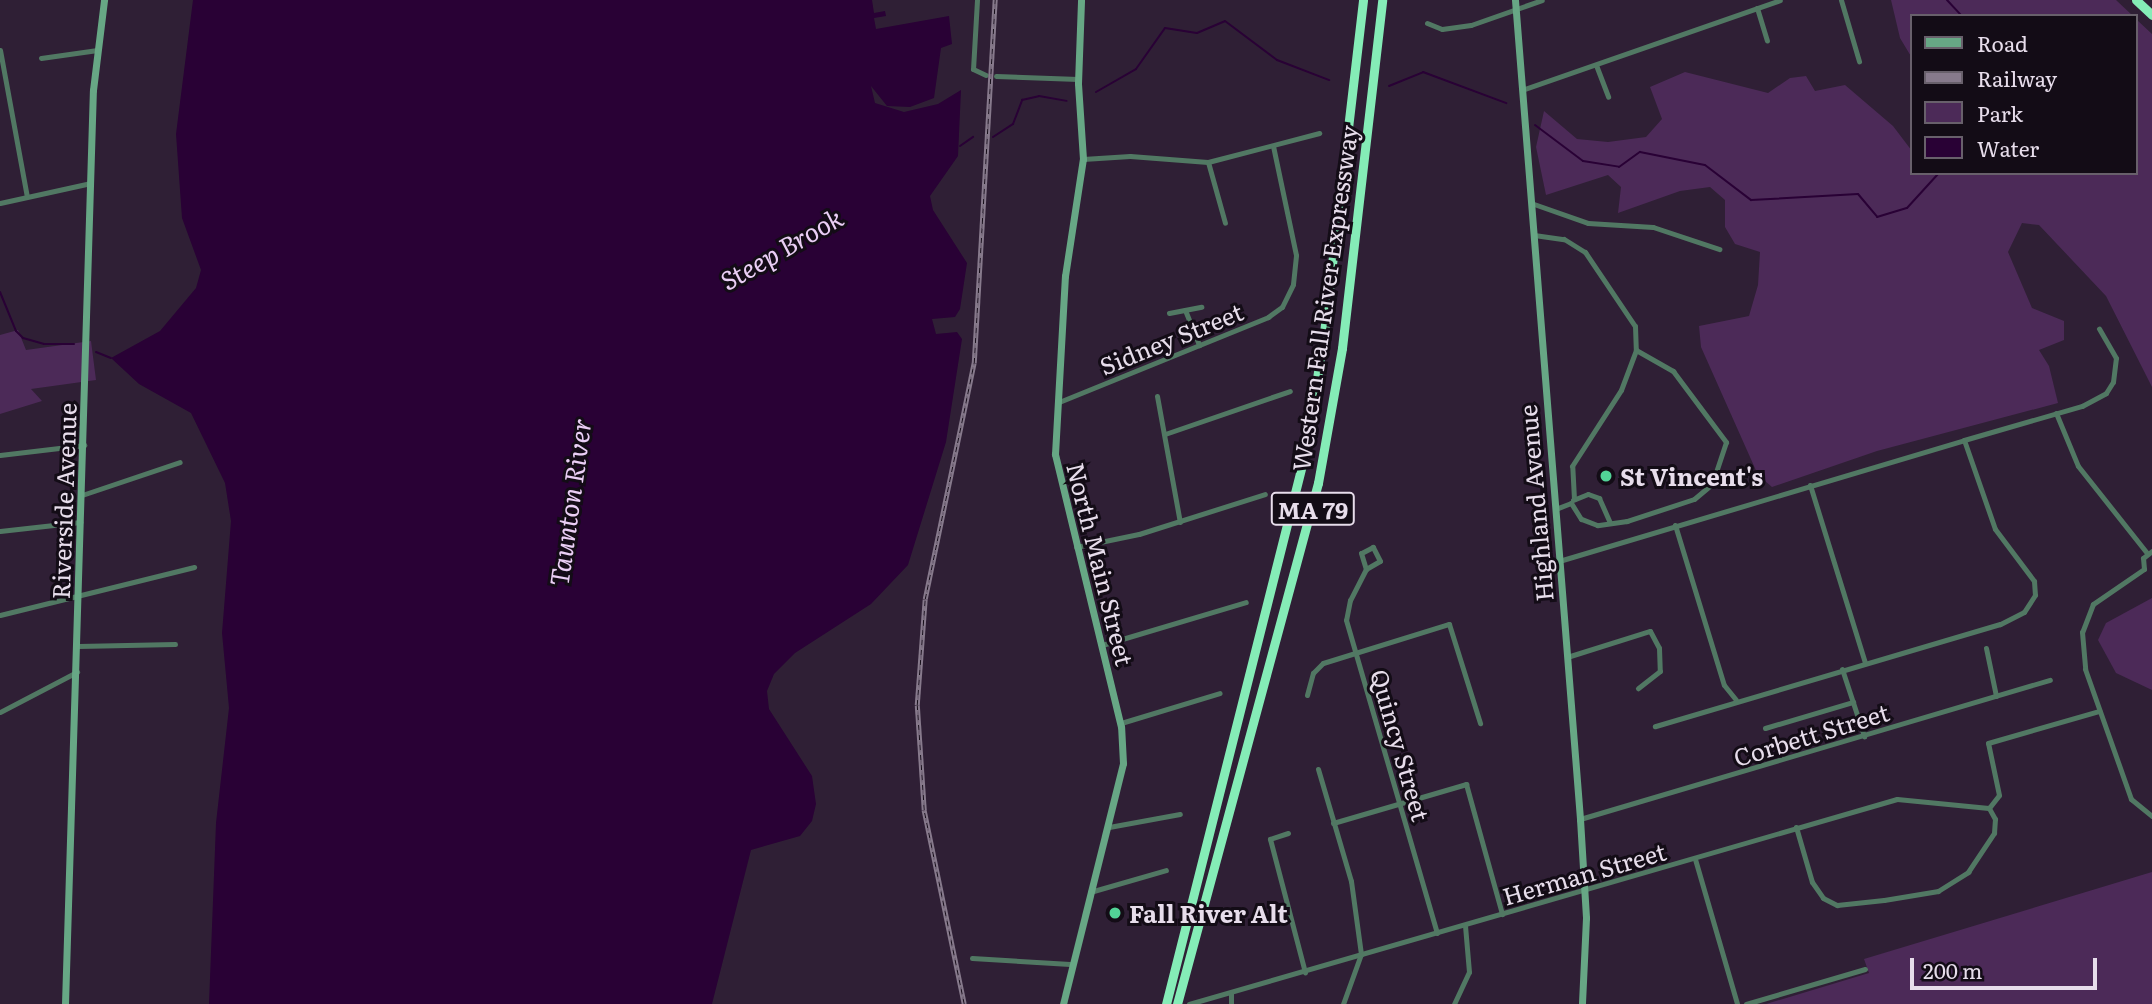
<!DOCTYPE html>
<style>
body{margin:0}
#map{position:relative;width:2152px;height:1004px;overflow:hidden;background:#2f1f35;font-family:Literata,serif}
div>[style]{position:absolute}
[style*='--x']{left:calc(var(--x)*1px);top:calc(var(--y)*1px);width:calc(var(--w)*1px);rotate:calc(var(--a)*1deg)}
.green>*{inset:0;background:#4c2a58}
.water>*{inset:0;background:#290135}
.stream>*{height:2px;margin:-1px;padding:0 1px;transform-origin:1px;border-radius:1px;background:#290135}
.minor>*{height:5px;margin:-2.5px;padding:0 2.5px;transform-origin:2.5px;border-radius:2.5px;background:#517863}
.secondary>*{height:7px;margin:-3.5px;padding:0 3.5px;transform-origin:3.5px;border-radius:3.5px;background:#67a785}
.motorway>*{height:9px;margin:-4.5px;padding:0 4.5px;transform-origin:4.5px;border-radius:4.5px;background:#85ecb7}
.rail>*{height:4.5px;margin-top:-2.25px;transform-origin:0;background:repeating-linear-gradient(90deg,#130c16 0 5px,#877a8c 0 10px);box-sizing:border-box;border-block:2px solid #877a8c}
.dots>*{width:19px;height:19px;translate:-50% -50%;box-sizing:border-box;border:4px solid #130c16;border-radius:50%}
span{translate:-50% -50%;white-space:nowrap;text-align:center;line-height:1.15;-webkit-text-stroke:6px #130c16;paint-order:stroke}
.shield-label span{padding:2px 5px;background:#130c16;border:2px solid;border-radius:5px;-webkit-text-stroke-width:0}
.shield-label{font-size:23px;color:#e7ddeb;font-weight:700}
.street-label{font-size:24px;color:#e7ddeb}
.poi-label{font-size:24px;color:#e7ddeb;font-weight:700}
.left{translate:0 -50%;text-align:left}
.water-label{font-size:26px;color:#eacef5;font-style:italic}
.legend{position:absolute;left:1910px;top:14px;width:228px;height:161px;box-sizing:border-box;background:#130c16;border:2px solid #68606b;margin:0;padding:9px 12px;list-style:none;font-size:21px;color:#e7ddeb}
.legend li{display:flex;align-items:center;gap:14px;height:35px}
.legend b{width:35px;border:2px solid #68606b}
.scale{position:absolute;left:1910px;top:958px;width:187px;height:32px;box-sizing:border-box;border:4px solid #e7ddeb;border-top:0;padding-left:9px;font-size:21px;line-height:24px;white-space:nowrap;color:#e7ddeb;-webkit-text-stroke:5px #130c16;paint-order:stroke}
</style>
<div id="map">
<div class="green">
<i style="clip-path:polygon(1891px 0,2116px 0,2133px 16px,1912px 16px,1912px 58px,1900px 38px)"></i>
<i style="clip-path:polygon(2136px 19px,2152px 34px,2152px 387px,2106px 296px,2039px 225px,2022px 223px,2008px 252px,2032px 308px,2064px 321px,2064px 340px,2039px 350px,2049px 366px,2058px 403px,1877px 451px,1772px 487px,1758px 475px,1701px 347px,1699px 326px,1749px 316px,1758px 285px,1760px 252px,1735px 244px,1725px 227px,1725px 200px,1710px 187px,1680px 191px,1618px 213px,1621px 187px,1608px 175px,1546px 195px,1536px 147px,1544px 111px,1577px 139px,1608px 142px,1646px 137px,1662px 119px,1650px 87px,1685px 72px,1768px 93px,1790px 78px,1806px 76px,1815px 91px,1845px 85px,1893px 126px,1912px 151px,1912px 173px,2136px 173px)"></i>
<i style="clip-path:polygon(18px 330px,26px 350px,91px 341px,96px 380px,31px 389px,42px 401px,0 414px,0 335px)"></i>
<i style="clip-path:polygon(2152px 598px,2152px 690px,2116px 673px,2098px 640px,2106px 623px)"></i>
<i style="clip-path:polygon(2152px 872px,2152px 1004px,1766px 1004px,1869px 973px,1864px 959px)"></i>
</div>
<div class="water">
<i style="clip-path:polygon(193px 0,872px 0,874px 13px,885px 11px,886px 16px,874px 18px,876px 29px,949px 16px,952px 44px,941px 48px,934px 98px,910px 107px,887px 106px,871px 86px,875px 103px,904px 112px,938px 104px,961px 90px,958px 156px,930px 196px,933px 210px,967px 263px,960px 309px,955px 317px,932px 319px,936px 334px,957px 332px,962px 339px,946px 442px,908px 565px,871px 604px,795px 653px,774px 674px,767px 691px,769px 709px,812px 776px,816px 804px,812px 821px,800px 836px,751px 850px,712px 1004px,209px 1004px,216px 823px,229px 708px,222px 633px,231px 521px,225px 483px,191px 413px,139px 384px,111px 358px,160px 331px,196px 288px,201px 270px,182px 218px,176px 134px)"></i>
</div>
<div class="stream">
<i style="--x:1947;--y:0;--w:22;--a:47"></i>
<i style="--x:1389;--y:86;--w:37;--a:-22"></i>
<i style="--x:1423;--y:72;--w:89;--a:20.5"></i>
<i style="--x:1096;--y:92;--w:46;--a:-29.9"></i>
<i style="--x:1136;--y:69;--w:50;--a:-54.7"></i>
<i style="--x:1165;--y:28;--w:32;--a:9"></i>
<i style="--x:1197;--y:33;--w:30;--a:-23"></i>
<i style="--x:1225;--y:21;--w:65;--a:36.9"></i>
<i style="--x:1277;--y:60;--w:56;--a:21"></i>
<i style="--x:1535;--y:125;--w:60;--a:36.9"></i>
<i style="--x:1583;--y:161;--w:36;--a:9"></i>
<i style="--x:1619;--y:167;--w:26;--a:-36"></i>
<i style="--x:1640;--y:152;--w:66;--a:11.3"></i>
<i style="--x:1705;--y:165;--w:58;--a:37.3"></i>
<i style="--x:1751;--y:200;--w:107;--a:-3.2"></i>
<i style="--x:1858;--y:194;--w:30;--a:50"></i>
<i style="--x:1877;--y:217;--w:31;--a:-17"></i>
<i style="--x:1907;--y:208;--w:47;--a:-47.6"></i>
<i style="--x:993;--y:137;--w:24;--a:-33"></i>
<i style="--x:1013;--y:124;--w:26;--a:-69"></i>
<i style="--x:1022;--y:100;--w:17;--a:-13"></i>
<i style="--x:1039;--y:96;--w:28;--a:10"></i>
<i style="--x:960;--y:146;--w:16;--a:-35"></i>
<i style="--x:0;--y:292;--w:42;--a:67.7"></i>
<i style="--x:16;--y:331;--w:10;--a:45"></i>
<i style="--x:23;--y:338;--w:22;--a:16"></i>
<i style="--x:44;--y:344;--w:30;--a:0"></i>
<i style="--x:96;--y:352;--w:16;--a:22"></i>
</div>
<div class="minor">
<i style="--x:977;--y:0;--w:69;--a:93.3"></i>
<i style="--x:973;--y:69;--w:14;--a:25"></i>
<i style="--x:1841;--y:0;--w:64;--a:73.6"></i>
<i style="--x:1757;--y:8;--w:34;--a:73"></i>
<i style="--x:1427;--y:23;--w:16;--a:22"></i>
<i style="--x:1442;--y:29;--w:29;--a:-8"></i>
<i style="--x:1471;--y:25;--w:75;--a:-19.4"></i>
<i style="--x:0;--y:50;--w:149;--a:79.6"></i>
<i style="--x:41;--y:58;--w:57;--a:-8.1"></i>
<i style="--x:1596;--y:65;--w:34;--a:69"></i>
<i style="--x:996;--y:76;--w:82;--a:2.1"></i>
<i style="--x:1522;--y:90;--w:273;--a:-19.2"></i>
<i style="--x:1083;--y:159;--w:47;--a:-3.7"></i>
<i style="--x:1130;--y:156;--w:78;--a:4.4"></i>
<i style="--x:1208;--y:162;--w:115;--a:-14.6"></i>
<i style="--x:1208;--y:162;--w:63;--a:74.4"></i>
<i style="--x:0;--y:203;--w:93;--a:-12.4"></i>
<i style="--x:1531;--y:203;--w:60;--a:19.3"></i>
<i style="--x:1588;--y:223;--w:65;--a:3.5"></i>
<i style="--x:1653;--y:227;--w:70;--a:18.4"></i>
<i style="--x:1534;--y:235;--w:30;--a:8"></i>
<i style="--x:1564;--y:239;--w:25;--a:32"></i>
<i style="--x:1585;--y:252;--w:89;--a:56"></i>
<i style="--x:1635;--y:326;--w:24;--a:88"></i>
<i style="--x:1636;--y:350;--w:43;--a:29.6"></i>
<i style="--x:1673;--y:371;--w:89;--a:53.3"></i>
<i style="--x:1726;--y:442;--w:44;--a:108.4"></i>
<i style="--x:1712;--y:484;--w:23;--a:140"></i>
<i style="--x:1694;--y:499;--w:71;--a:161.8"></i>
<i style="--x:1627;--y:521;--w:30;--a:172"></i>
<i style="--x:1597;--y:525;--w:17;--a:-159"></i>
<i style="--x:1581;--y:519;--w:19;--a:-122"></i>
<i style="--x:1571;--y:503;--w:17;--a:159"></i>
<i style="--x:1185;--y:310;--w:38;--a:68"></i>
<i style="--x:1169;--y:313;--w:33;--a:-11"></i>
<i style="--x:1157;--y:396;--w:128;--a:79.7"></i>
<i style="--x:1059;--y:402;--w:226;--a:-22.1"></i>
<i style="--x:1268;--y:317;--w:17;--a:-36"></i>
<i style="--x:1282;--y:307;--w:25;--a:-64"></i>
<i style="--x:1293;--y:284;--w:29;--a:-84"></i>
<i style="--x:1296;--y:255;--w:111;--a:-101.9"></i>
<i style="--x:2056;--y:413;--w:57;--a:67.5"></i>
<i style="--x:2078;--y:466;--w:111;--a:51.6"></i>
<i style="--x:1165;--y:434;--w:132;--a:-19"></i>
<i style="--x:1964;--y:440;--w:123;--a:-16.1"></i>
<i style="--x:2082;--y:406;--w:27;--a:-28"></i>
<i style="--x:2106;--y:393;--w:13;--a:-58"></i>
<i style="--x:2113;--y:382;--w:24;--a:-83"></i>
<i style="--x:2116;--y:358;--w:34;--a:-120"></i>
<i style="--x:0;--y:455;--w:85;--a:-6.8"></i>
<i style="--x:1810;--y:485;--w:186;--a:72.8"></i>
<i style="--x:82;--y:495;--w:103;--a:-18.6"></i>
<i style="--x:1574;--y:499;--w:33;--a:-93"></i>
<i style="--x:1572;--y:466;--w:90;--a:-57.2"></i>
<i style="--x:1621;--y:390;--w:43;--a:-69.4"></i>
<i style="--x:1573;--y:500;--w:16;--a:-22"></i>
<i style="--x:1588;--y:494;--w:12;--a:20"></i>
<i style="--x:1599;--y:498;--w:27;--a:66"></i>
<i style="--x:1675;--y:525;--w:167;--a:73"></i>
<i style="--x:1724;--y:685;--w:19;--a:51"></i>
<i style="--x:0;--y:531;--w:81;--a:-6.4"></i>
<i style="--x:1076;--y:547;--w:64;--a:-11.7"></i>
<i style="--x:1139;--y:534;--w:132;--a:-17.6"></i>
<i style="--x:1559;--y:561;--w:423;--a:-16.6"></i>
<i style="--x:1964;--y:440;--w:94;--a:70.8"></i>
<i style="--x:1995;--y:529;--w:65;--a:53.1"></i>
<i style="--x:2034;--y:581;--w:14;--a:86"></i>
<i style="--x:2035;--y:595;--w:20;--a:123"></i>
<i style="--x:2024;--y:612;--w:27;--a:153"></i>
<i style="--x:2000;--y:624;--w:360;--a:163.5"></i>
<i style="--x:1366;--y:569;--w:16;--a:-30"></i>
<i style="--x:1380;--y:561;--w:16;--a:-117"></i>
<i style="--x:1373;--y:547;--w:13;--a:153"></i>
<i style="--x:1361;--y:553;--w:17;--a:73"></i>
<i style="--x:1366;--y:569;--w:35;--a:117"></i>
<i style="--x:1350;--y:600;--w:20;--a:101"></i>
<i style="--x:1346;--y:620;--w:326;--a:73.8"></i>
<i style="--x:2144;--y:569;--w:62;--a:145.5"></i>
<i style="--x:2093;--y:604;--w:30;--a:111"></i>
<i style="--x:2082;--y:632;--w:37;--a:85"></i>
<i style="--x:2085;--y:669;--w:138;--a:70.5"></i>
<i style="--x:2131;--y:799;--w:27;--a:39"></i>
<i style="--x:2144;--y:569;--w:11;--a:-95"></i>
<i style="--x:2143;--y:558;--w:11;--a:-38"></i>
<i style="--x:0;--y:615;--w:200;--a:-13.9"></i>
<i style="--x:1102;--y:645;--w:150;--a:-16.6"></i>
<i style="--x:78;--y:646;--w:97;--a:-1.2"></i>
<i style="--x:1986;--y:648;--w:49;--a:78.2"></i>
<i style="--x:1567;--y:657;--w:87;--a:-17.4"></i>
<i style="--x:1650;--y:631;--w:19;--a:62"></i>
<i style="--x:1659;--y:648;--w:23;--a:88"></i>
<i style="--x:1660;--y:671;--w:28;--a:142"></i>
<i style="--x:1842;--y:669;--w:71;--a:71.8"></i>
<i style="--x:1307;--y:695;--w:23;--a:-75"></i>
<i style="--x:1313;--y:673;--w:14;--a:-45"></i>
<i style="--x:1323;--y:663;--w:132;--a:-17.2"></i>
<i style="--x:1449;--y:624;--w:104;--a:72.6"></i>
<i style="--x:0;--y:712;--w:87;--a:-27.5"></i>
<i style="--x:1121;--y:723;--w:103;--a:-16.9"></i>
<i style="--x:1765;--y:728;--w:92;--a:-16.5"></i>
<i style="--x:1318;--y:769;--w:117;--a:73.6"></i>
<i style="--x:1351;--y:881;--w:74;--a:82.2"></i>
<i style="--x:1361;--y:954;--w:53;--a:109.8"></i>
<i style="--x:1989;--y:808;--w:16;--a:-52"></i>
<i style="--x:1999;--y:795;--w:53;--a:-101.9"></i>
<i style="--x:1988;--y:743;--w:116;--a:-16.1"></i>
<i style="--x:1580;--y:819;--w:490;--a:-16.5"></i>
<i style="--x:1333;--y:823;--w:139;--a:-16.3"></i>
<i style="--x:1466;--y:784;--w:135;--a:74.5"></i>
<i style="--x:1109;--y:827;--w:72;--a:-10.4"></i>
<i style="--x:1796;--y:827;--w:57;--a:73.8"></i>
<i style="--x:1812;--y:882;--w:19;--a:55"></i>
<i style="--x:1823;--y:898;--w:16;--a:27"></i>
<i style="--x:1837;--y:905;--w:47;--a:-6.1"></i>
<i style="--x:1884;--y:900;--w:55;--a:-9.5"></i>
<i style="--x:1938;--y:891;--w:36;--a:-32"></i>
<i style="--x:1968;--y:872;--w:47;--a:-56.3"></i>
<i style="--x:1994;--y:833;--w:14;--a:-86"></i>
<i style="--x:1995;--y:819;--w:13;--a:-119"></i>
<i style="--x:1288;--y:833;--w:19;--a:162"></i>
<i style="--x:1270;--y:839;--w:138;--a:75.3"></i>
<i style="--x:1695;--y:859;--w:151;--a:73.8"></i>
<i style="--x:1090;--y:892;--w:79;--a:-16.1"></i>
<i style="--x:972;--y:958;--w:98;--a:3.5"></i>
<i style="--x:1189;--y:1004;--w:737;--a:-16.15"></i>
<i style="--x:1897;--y:799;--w:92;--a:5.6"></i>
<i style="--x:1231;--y:1004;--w:11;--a:-90"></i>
<i style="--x:1454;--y:1004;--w:35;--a:-65"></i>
<i style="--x:1469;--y:972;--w:47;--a:-94.9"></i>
<i style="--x:1746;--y:1004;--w:124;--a:-16.4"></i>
</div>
<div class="secondary">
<i style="--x:1515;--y:0;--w:822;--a:85.46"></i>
<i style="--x:1580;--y:819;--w:99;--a:86.5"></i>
<i style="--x:1586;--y:918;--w:86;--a:92.7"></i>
<i style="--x:65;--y:1004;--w:914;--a:-88.25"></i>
<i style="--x:93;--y:90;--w:91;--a:-83"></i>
<i style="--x:1063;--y:1004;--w:248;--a:-76"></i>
<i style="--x:1123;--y:763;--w:36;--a:-93"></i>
<i style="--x:1121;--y:727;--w:281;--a:-103.6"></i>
<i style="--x:1055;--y:454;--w:178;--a:-86.8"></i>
<i style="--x:1065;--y:276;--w:118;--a:-81.3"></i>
<i style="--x:1083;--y:159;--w:76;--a:-93.8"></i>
<i style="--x:1078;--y:83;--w:83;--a:-87.9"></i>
</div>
<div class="motorway">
<i style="--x:2136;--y:0;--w:22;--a:43"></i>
<i style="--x:1166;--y:1004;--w:568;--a:-75.84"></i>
<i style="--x:1305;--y:453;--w:113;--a:-80.9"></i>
<i style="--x:1323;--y:341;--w:343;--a:-83.3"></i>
<i style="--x:1177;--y:1004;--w:540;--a:-74.86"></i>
<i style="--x:1318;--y:483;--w:137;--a:-79.9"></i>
<i style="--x:1342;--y:348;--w:350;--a:-83.4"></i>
</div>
<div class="rail">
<i style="--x:964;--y:1004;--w:198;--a:-101.7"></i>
<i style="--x:924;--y:810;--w:105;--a:-93.8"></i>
<i style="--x:917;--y:705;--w:106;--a:-85.7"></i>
<i style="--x:925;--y:599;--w:241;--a:-78.3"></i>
<i style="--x:974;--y:363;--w:364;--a:-86.7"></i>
</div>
<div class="dots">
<i style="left:1606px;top:476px;background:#52d397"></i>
<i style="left:1115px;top:913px;background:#52d397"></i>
</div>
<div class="shield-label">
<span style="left:1313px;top:509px">MA 79</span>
</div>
<div class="street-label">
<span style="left:1324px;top:298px;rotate:-82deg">Western Fall River Expressway</span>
<span style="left:1171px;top:338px;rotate:-22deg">Sidney Street</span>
<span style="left:63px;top:501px;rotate:-88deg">Riverside Avenue</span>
<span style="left:1535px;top:503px;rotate:-95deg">Highland Avenue</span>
<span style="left:1101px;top:564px;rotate:76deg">North Main Street</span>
<span style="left:1811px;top:734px;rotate:-17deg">Corbett Street</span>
<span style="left:1401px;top:745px;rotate:74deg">Quincy Street</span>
<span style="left:1584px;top:873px;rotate:-16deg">Herman Street</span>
</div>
<div class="poi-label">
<span class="left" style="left:1620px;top:476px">St Vincent's</span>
<span class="left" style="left:1129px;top:913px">Fall River Alt</span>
</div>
<div class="water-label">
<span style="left:781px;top:248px;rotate:-30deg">Steep Brook</span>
<span style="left:569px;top:502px;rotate:-82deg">Taunton River</span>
</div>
<ul class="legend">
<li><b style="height:9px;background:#67a785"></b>Road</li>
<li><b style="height:9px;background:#877a8c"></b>Railway</li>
<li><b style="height:19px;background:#4c2a58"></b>Park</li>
<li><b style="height:19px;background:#290135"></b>Water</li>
</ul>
<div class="scale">200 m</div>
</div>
